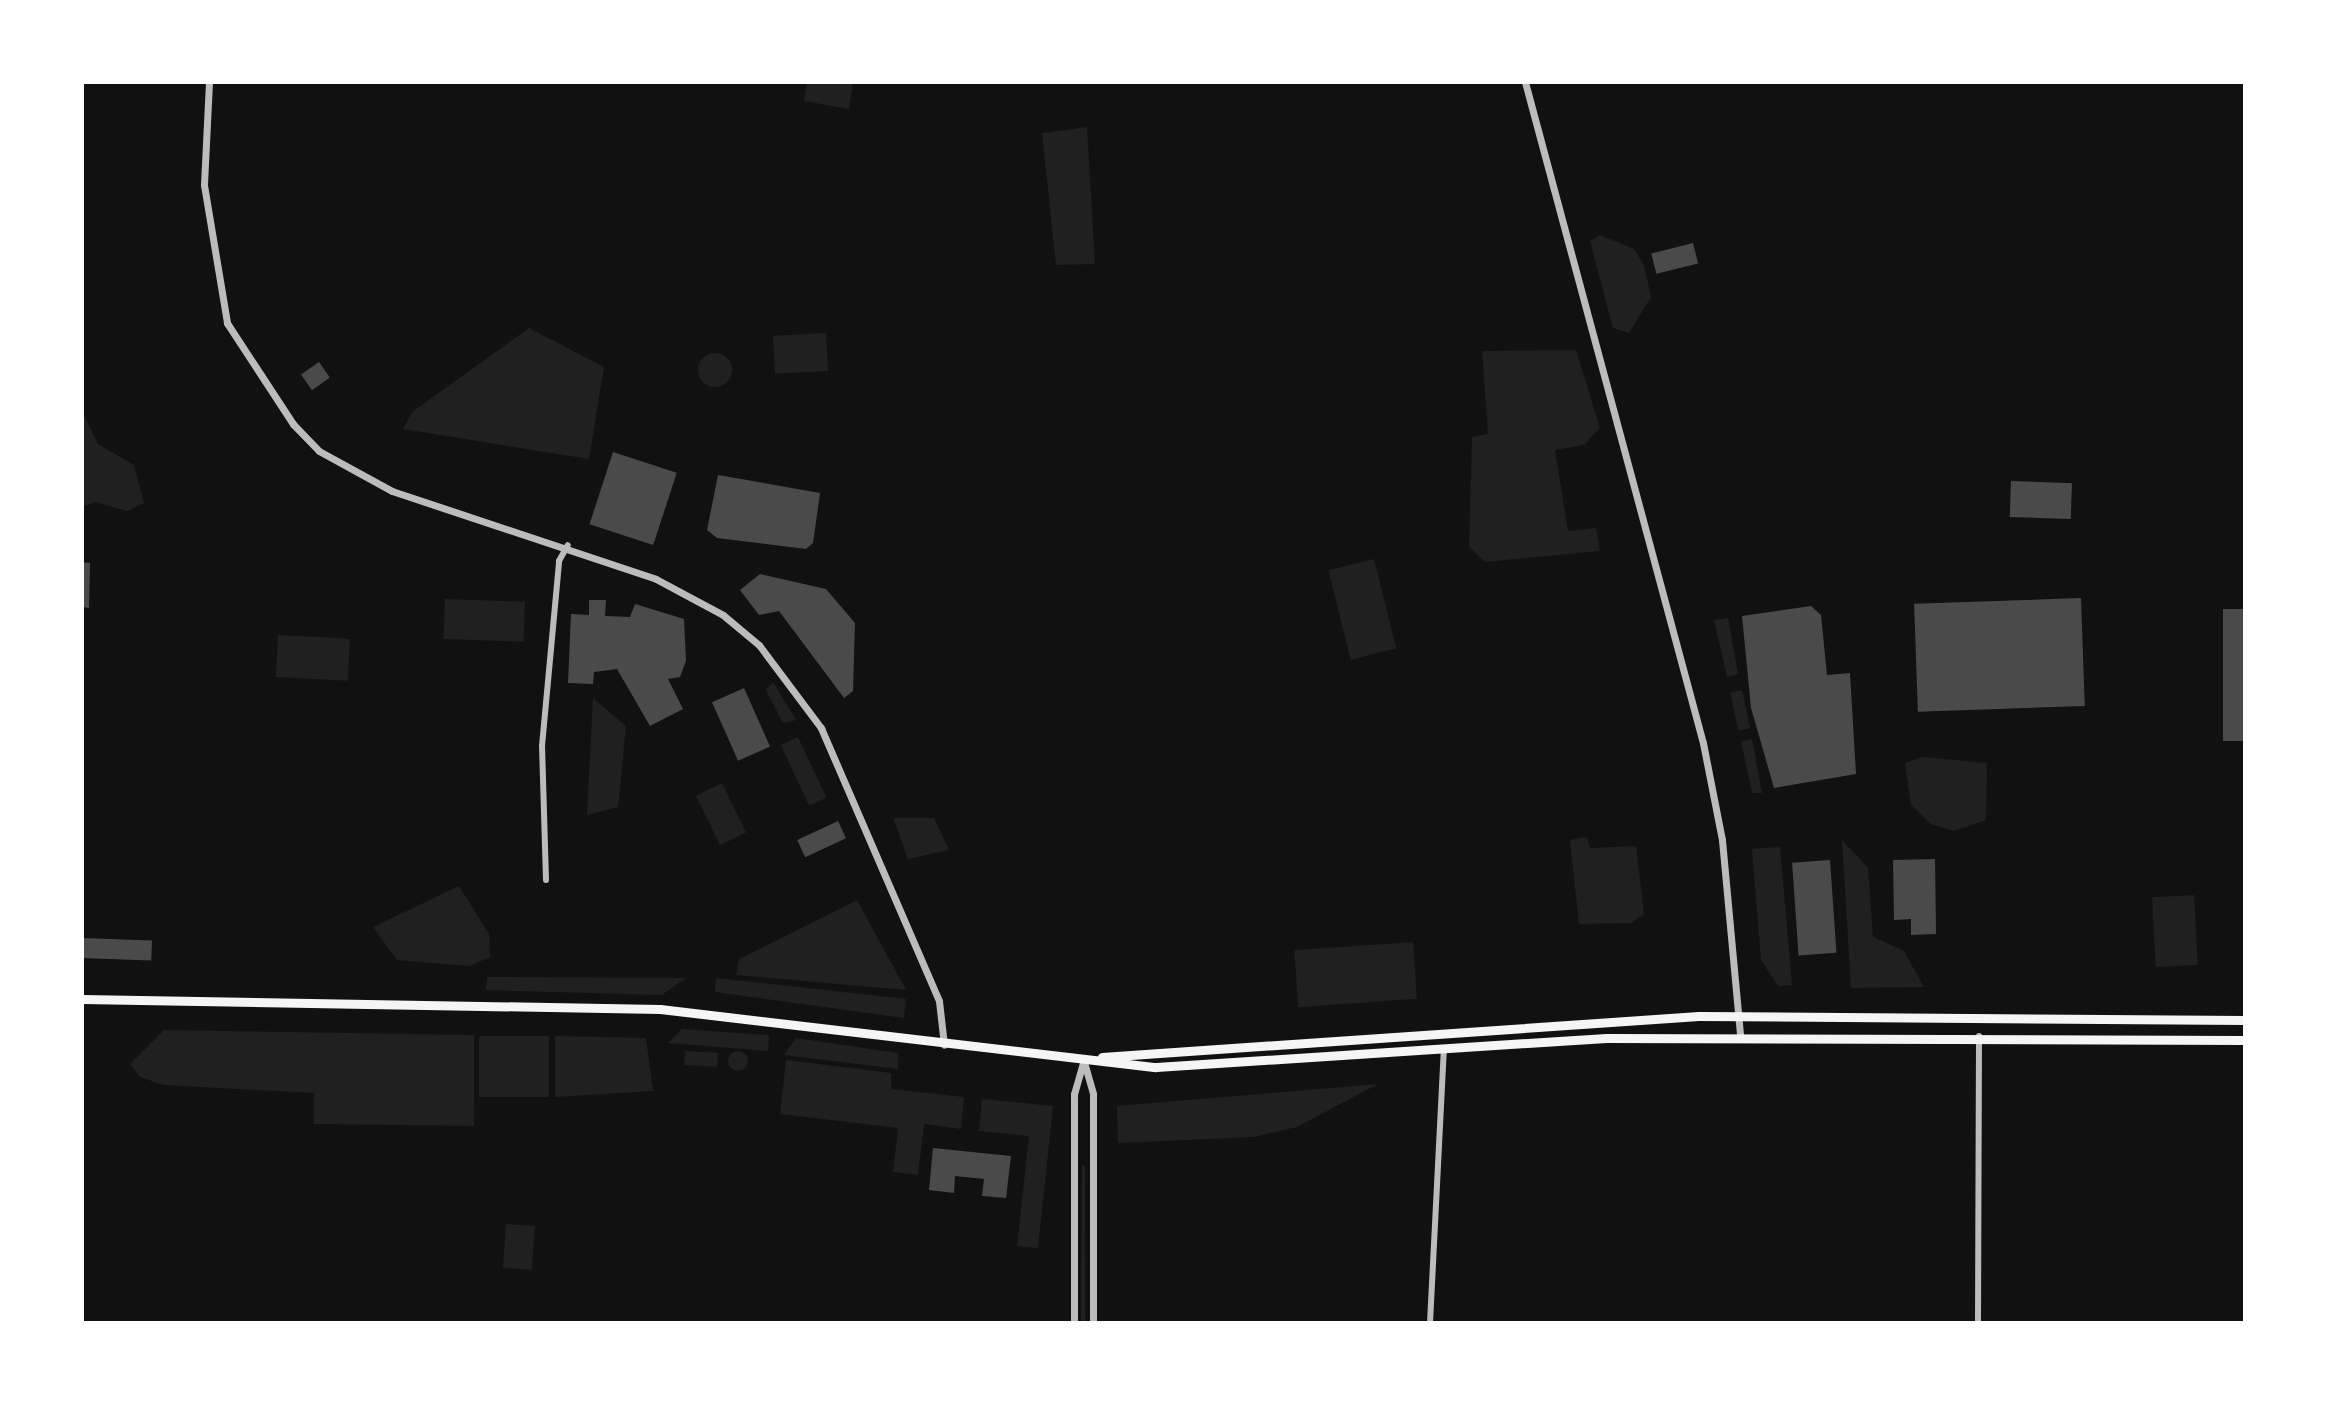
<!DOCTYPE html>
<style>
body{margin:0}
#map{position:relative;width:2327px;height:1405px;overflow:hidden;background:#111;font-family:"Alegreya Sans",sans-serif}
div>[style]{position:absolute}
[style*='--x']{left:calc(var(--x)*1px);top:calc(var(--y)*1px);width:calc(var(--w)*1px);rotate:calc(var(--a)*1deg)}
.green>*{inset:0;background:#202020;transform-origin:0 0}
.round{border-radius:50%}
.building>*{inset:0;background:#4a4a4a;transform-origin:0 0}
.minor>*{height:6px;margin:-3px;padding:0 3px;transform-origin:3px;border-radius:3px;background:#bcbcbc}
.tertiary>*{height:7px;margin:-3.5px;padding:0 3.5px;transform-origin:3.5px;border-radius:3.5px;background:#bcbcbc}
.primary>*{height:9px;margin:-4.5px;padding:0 4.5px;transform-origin:4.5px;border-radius:4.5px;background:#f5f5f5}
span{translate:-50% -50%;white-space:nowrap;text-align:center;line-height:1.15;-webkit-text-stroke:7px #fff;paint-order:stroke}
.frame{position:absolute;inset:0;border:84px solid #fff;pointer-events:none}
</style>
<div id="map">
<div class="green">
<i style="clip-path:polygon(807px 82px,853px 82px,849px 109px,804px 101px)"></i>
<i style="clip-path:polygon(1087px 127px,1095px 264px,1056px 265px,1042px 133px)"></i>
<i style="clip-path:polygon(1600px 235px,1634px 249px,1644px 265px,1651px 297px,1629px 333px,1613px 328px,1590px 241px)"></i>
<i style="clip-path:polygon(529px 328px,604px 367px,589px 459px,403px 429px,412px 412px)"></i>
<i style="left:826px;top:333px;width:38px;height:53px;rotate:87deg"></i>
<i style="clip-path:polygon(1576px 350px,1600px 428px,1584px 445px,1555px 450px,1568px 531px,1596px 528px,1600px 551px,1485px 562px,1469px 547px,1472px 437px,1488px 434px,1482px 351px)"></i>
<i class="round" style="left:698px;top:353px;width:34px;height:34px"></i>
<i style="clip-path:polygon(82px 411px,98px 444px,134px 465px,144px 503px,127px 511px,95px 502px,82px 507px)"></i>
<i style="left:1374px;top:559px;width:92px;height:47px;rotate:76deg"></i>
<i style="left:445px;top:599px;width:80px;height:40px;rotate:2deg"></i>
<i style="clip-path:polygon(1728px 618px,1738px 674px,1727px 677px,1714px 620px)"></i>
<i style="left:278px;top:635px;width:72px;height:42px;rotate:3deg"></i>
<i style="clip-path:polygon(773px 682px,796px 720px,783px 723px,766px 690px)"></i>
<i style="left:1742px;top:690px;width:39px;height:12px;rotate:78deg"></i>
<i style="clip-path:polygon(593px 698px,626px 726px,618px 807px,587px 815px)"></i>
<i style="left:798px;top:737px;width:67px;height:19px;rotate:65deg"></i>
<i style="clip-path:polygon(1752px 739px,1762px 793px,1752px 793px,1741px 741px)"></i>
<i style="clip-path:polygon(1922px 757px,1987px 763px,1986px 820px,1954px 831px,1931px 824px,1911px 805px,1905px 763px)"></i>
<i style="left:722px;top:783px;width:55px;height:29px;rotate:64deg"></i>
<i style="clip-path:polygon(893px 818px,934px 818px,949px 850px,908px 859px)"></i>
<i style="clip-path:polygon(1587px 837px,1590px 848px,1636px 846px,1644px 914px,1631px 923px,1579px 924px,1570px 840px)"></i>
<i style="clip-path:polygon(1842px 840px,1868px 868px,1873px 937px,1904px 951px,1924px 987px,1851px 988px)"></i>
<i style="clip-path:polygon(1780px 847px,1792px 985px,1778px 986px,1761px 960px,1752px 849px)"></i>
<i style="clip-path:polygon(459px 886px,489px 934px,490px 957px,470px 966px,397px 960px,373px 927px)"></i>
<i style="left:2194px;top:895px;width:70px;height:42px;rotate:87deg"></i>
<i style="clip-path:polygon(857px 900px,906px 990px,736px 975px,739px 959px)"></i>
<i style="left:1413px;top:942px;width:57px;height:119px;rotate:86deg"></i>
<i style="clip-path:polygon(487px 977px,686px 978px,662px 995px,486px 990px)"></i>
<i style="clip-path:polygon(716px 978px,906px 999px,904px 1018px,715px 992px)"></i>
<i style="clip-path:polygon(682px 1029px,769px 1035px,768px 1051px,668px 1043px)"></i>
<i style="clip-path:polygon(164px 1030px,474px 1035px,474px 1126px,314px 1124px,314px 1093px,163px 1085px,140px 1077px,130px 1064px)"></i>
<i style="left:479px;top:1036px;width:70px;height:61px"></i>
<i style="clip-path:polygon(555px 1036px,646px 1038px,653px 1091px,555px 1097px)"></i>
<i style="clip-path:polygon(796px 1038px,898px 1053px,898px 1069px,784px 1055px)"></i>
<i style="left:685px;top:1051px;width:33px;height:14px;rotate:3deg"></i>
<i class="round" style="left:728px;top:1051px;width:20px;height:20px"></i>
<i style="clip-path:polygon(786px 1060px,891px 1073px,891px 1089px,964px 1097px,961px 1129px,924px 1124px,918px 1175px,893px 1172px,898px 1128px,780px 1114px)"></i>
<i style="clip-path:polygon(1378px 1084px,1297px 1127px,1254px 1137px,1118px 1143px,1117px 1106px)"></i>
<i style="clip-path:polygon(982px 1099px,1053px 1106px,1038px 1248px,1017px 1246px,1029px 1136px,979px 1131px)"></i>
<i style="clip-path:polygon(1082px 1165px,1085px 1165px,1085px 1323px,1081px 1323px)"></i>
<i style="left:506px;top:1224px;width:29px;height:44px;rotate:4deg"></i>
</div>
<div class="building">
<i style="left:1693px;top:243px;width:21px;height:43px;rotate:76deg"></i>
<i style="left:319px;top:362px;width:19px;height:22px;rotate:55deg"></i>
<i style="left:613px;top:452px;width:67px;height:76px;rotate:18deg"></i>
<i style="clip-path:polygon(718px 475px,820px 493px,813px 543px,806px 549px,717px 538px,707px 530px)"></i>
<i style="left:2011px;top:481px;width:61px;height:36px;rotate:2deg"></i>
<i style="clip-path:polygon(82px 562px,90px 563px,89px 608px,82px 607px)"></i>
<i style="clip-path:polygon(760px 574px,826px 589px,855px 623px,853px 691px,844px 698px,779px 611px,759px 615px,740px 590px)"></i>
<i style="left:2081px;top:598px;width:108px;height:167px;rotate:88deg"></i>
<i style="clip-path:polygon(589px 600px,606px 600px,605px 616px,630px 617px,635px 604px,684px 619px,686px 661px,680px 677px,668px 679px,683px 709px,650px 726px,617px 669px,594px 672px,593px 684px,568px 683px,571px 614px,589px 615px)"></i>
<i style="clip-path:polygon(1811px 606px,1821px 615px,1827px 675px,1850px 673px,1856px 774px,1774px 788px,1751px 708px,1742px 616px)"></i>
<i style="left:2223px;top:609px;width:22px;height:132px"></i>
<i style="left:744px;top:688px;width:64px;height:35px;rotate:66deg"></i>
<i style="left:838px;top:821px;width:19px;height:45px;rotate:65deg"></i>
<i style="clip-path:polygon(1935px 859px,1936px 934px,1911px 935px,1911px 919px,1894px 920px,1893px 860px)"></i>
<i style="left:1830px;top:860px;width:93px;height:38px;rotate:86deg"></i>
<i style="left:82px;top:938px;width:70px;height:20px;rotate:2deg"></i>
<i style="clip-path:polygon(933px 1148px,1011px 1156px,1006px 1198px,982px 1196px,984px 1179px,955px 1176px,954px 1193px,929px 1190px)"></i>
</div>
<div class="minor">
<i style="--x:546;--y:880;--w:134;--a:-91.7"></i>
<i style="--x:542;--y:746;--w:186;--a:-84.7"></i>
<i style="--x:559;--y:561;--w:18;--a:-61"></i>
<i style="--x:1430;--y:1323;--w:275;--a:-87.1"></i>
<i style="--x:1978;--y:1323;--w:287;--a:-89.8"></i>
</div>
<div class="tertiary">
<i style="--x:209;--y:82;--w:103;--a:92.8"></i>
<i style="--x:204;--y:185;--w:140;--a:80.5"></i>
<i style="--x:227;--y:323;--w:121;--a:56.8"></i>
<i style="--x:293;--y:424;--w:37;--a:46"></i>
<i style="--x:319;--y:451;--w:83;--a:28.7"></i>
<i style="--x:392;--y:491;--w:278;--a:18.4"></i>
<i style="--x:656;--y:579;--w:76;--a:28.2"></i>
<i style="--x:723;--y:615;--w:47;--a:39.8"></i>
<i style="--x:759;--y:645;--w:104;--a:53.2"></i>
<i style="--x:821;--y:728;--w:297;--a:66.6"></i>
<i style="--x:939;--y:1001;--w:44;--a:83.5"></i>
<i style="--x:1525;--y:82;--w:685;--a:74.93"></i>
<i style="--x:1703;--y:743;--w:99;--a:78.9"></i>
<i style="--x:1722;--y:840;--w:196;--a:84.7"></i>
<i style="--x:1084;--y:1062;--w:33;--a:74"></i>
<i style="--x:1093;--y:1094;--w:229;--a:90"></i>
<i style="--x:1074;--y:1323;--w:229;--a:-90"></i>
<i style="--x:1074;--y:1094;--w:35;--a:-74"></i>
</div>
<div class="primary">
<i style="--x:82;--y:999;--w:578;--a:0.99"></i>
<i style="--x:660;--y:1009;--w:499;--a:6.7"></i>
<i style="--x:1156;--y:1067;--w:451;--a:-3.7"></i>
<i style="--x:1606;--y:1038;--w:639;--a:0.18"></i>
<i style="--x:1102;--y:1057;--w:598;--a:-3.93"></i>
<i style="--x:1699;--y:1016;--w:546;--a:0.42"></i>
</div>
<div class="frame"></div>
</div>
